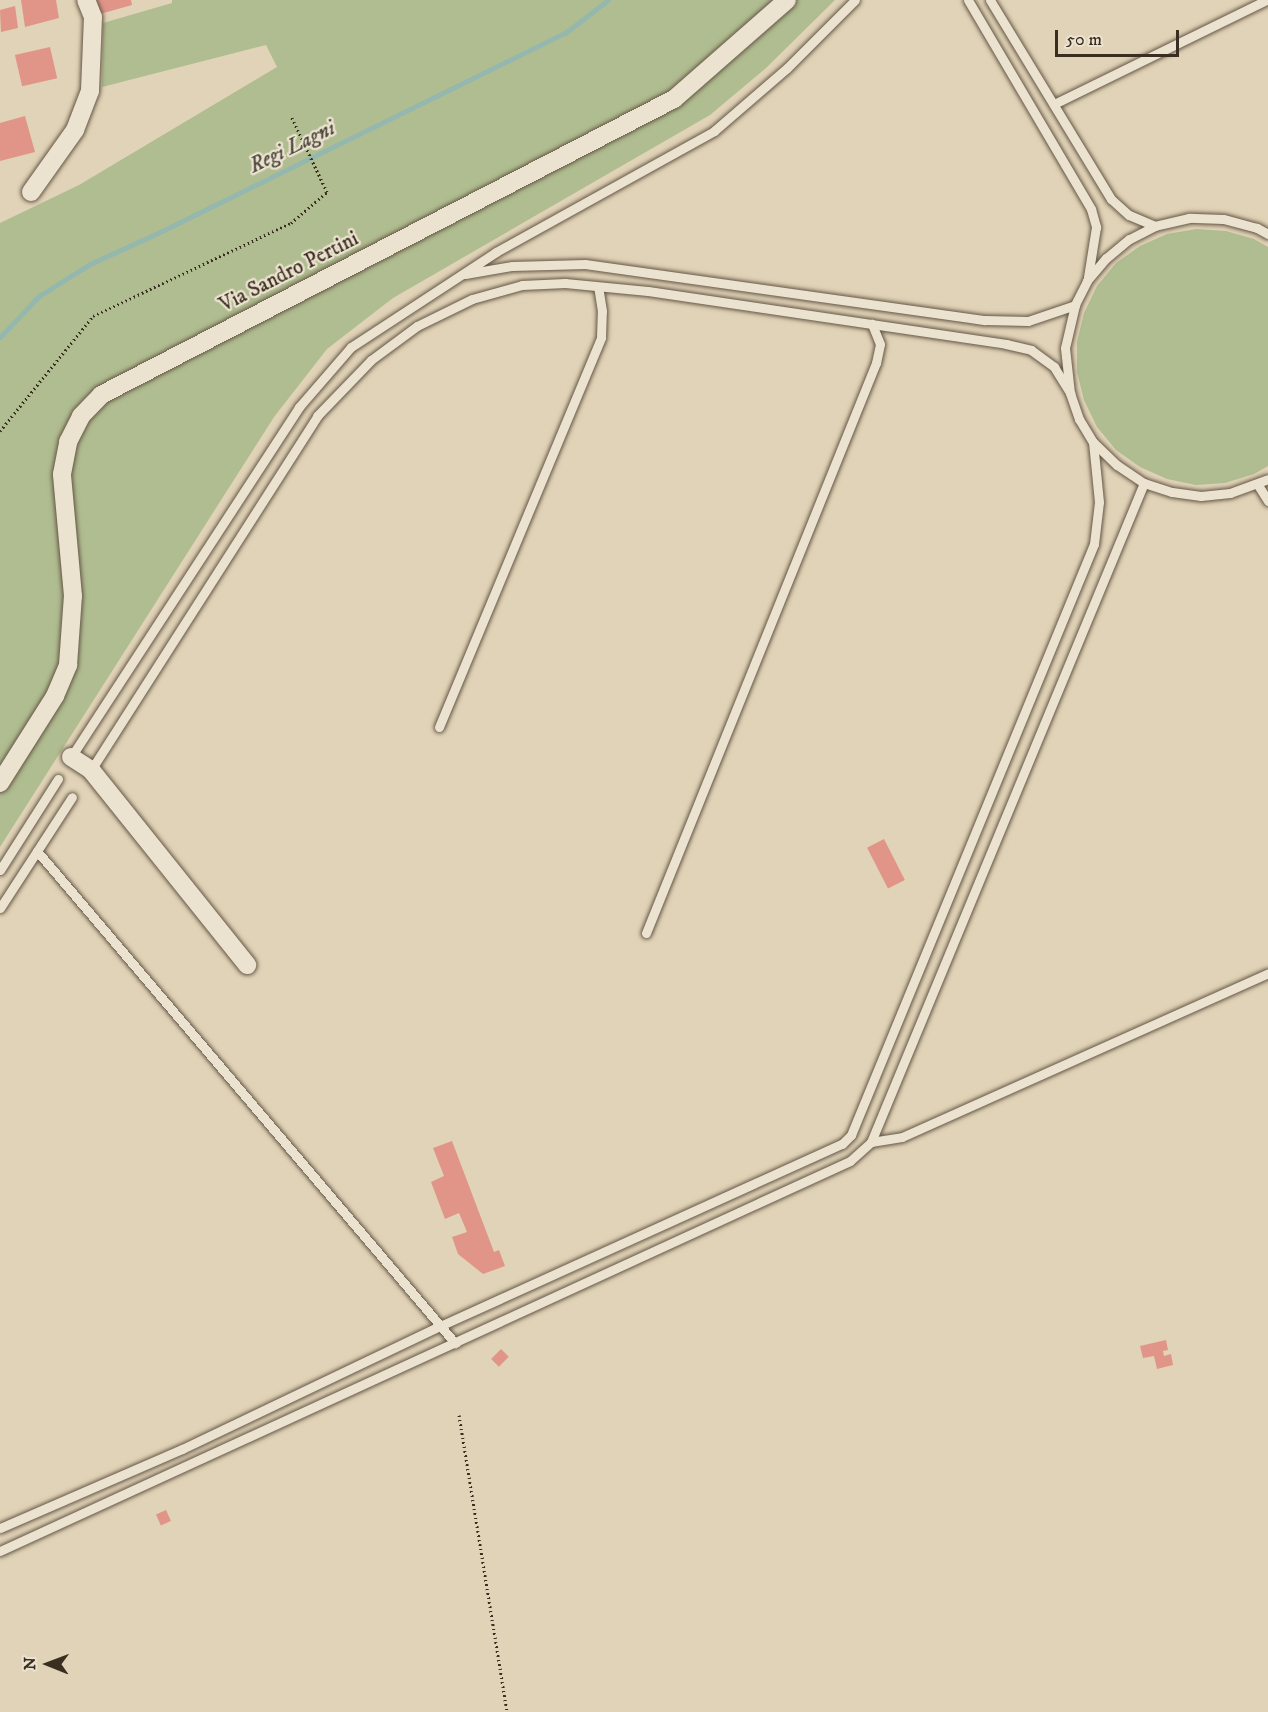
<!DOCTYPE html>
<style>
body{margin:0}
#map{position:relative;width:1268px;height:1712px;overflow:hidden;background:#e1d3b7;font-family:"IM FELL DW Pica",serif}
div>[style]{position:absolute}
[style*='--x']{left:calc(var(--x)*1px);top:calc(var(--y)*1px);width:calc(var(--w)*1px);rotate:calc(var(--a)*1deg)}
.green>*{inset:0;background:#b0bd90}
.stream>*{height:5px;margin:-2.5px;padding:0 2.5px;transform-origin:2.5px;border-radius:2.5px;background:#94b8ae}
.building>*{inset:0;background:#e09588;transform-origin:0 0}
.path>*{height:3px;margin-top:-1.5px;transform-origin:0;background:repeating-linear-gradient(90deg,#3a2e21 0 1.5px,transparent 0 4.5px)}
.roads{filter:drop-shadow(0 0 2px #645746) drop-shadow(0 0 2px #645746)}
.lane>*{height:9px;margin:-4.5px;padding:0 4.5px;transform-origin:4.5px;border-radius:4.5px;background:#ece2d0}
.street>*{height:18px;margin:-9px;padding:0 9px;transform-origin:9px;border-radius:9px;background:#ece2d0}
span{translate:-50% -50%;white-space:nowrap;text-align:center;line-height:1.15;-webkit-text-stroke:4.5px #ece2d0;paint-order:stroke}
.street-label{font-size:21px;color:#3a2e21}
.water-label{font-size:22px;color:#4c4a3d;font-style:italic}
.north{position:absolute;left:18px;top:1634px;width:60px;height:60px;-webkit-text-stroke:4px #ece2d0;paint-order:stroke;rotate:271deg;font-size:16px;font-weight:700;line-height:24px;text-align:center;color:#3a2e21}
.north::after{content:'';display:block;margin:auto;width:21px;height:27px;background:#3a2e21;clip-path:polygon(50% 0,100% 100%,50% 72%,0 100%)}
.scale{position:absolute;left:1055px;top:30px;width:124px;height:27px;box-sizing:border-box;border:3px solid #3a2e21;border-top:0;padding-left:8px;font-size:18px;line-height:21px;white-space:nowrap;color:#3a2e21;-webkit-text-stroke:4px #ece2d0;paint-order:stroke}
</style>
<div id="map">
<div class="green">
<i style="clip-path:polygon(172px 0,835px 0,766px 68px,710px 115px,393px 298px,327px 349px,274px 417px,0 847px,0 223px,79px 185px,277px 67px,266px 45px,102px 87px,103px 23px,172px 3px)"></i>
<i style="clip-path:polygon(1196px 229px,1226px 231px,1254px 239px,1268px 247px,1268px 466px,1254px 474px,1225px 483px,1196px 485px,1167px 479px,1140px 467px,1116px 450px,1097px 427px,1084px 400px,1077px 372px,1077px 342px,1084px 313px,1097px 286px,1116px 263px,1140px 246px,1167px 234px)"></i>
</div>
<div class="stream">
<i style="--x:0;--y:337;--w:57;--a:-46.4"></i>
<i style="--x:39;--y:296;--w:60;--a:-32.1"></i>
<i style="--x:90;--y:264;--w:77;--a:-24.6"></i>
<i style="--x:160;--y:232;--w:451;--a:-26.2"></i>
<i style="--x:565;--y:33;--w:54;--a:-37.5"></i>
</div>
<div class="building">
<i style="clip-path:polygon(21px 0,56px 0,59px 18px,25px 27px)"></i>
<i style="clip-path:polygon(97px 0,131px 0,132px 5px,100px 14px)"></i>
<i style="clip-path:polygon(15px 6px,18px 28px,1px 32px,0 10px)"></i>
<i style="left:50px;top:47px;width:32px;height:36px;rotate:77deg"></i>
<i style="clip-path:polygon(25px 116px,35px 152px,0 161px,0 123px)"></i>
<i style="left:884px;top:839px;width:46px;height:19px;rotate:63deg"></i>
<i style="clip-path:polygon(452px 1141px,494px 1252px,499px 1250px,505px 1266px,483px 1274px,458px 1254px,452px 1237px,467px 1232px,459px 1213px,445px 1219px,431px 1182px,444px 1176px,433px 1148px)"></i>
<i style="clip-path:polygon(1166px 1340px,1168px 1350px,1163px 1351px,1164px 1356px,1171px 1354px,1173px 1365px,1157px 1369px,1154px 1356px,1143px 1358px,1140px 1346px)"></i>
<i style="left:501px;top:1349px;width:11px;height:14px;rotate:45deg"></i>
<i style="left:166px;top:1510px;width:12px;height:11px;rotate:66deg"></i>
</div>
<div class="path">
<i style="--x:0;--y:431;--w:148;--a:-51"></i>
<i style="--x:93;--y:316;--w:219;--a:-25.2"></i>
<i style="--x:291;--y:223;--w:48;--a:-40.7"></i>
<i style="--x:327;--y:192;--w:84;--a:-115.3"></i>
<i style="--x:459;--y:1415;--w:301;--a:80.8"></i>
</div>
<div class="roads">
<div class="lane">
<i style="--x:968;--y:0;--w:243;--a:59.5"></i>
<i style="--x:1091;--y:209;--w:19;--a:74"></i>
<i style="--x:1096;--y:227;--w:51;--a:99.1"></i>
<i style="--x:990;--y:0;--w:233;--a:58.7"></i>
<i style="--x:1111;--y:199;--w:24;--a:42"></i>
<i style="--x:1129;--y:215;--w:28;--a:23"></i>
<i style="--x:1054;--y:104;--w:236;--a:-26.1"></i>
<i style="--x:1268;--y:234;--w:13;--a:-151"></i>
<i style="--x:1257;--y:228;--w:35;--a:-165"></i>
<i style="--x:1223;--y:219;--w:34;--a:-178"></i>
<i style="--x:1189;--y:218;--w:35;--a:167"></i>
<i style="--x:1155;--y:226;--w:29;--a:153"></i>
<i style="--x:1129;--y:239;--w:30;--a:140"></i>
<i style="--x:1106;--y:258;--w:30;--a:130"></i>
<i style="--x:1087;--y:281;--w:27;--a:117"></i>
<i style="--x:1075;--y:305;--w:44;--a:103.1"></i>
<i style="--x:1065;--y:348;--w:45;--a:83.7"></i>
<i style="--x:1070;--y:393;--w:28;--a:71"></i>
<i style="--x:1079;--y:419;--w:27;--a:59"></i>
<i style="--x:1093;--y:442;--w:33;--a:44"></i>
<i style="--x:1117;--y:465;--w:32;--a:34"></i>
<i style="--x:1144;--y:483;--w:29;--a:18"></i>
<i style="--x:1172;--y:492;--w:29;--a:8"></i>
<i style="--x:1201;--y:496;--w:29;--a:-6"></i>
<i style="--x:1230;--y:493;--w:40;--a:-20.2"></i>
<i style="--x:465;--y:274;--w:48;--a:-9.7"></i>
<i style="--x:512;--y:266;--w:73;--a:-1.6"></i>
<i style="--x:585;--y:264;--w:404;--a:8"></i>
<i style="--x:985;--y:320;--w:43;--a:1.3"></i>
<i style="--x:1028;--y:321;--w:50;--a:-18.8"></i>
<i style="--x:1258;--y:485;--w:19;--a:58"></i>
<i style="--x:439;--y:727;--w:422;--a:-67.4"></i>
<i style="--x:601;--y:337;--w:26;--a:-88"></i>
<i style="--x:602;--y:311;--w:24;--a:-99"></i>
<i style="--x:71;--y:757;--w:418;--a:-56.9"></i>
<i style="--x:299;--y:407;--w:79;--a:-49.1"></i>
<i style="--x:351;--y:347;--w:173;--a:-33.2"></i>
<i style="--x:496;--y:252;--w:249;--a:-29"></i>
<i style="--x:714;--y:131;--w:96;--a:-40.8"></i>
<i style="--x:787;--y:68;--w:96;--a:-45"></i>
<i style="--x:91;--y:770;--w:420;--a:-57.4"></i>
<i style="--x:317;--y:416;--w:78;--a:-46"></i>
<i style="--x:371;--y:360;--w:57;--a:-36.5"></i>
<i style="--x:417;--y:326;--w:61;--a:-26.1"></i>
<i style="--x:472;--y:299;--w:52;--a:-15.6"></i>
<i style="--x:522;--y:285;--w:43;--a:-2.7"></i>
<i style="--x:565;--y:283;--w:83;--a:5.5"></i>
<i style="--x:648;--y:291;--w:362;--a:8.4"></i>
<i style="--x:1006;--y:344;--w:26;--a:13"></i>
<i style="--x:1031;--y:350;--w:29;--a:36"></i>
<i style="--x:1054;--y:367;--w:31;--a:58"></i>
<i style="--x:37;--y:851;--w:646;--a:49.65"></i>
<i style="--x:0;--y:870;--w:108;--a:-57.5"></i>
<i style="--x:0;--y:908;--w:132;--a:-57"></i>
<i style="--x:646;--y:933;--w:615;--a:-68.03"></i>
<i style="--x:876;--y:363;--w:19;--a:-78"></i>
<i style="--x:880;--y:344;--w:22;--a:-112"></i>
<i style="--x:871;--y:1142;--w:31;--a:-9"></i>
<i style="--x:902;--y:1137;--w:401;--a:-24.1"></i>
<i style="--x:0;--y:1528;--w:198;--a:-23.5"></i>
<i style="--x:182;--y:1449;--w:286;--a:-25.5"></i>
<i style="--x:440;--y:1326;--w:441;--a:-24.4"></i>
<i style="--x:842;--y:1144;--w:13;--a:-45"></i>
<i style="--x:851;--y:1135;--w:639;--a:-67.65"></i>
<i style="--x:1094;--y:544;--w:42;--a:-83.2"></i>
<i style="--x:1099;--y:502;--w:60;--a:-95.7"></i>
<i style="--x:0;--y:1551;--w:935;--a:-24.65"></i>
<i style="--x:850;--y:1161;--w:28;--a:-42"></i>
<i style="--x:871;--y:1142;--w:713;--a:-67.5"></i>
</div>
<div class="street">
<i style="--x:31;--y:192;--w:76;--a:-54.6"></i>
<i style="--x:75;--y:130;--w:42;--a:-69"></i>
<i style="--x:90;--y:91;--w:74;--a:-87.7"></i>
<i style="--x:93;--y:17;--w:18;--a:-112"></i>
<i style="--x:71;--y:757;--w:24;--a:33"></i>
<i style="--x:91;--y:770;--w:250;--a:51.3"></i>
<i style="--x:0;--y:783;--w:103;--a:-57.7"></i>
<i style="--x:55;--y:696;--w:34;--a:-67"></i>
<i style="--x:68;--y:665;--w:69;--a:-85.9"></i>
<i style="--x:73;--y:596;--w:122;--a:-95.2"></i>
<i style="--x:62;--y:474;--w:33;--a:-79"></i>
<i style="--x:68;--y:442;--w:29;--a:-63"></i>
<i style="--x:81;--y:416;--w:29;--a:-46"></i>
<i style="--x:101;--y:395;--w:645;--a:-27.32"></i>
<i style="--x:674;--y:99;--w:150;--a:-41.2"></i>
</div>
</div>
<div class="street-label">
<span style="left:289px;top:272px;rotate:-27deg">Via Sandro Pertini</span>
</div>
<div class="water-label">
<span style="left:292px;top:147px;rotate:-26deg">Regi Lagni</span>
</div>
<div class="north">N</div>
<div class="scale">50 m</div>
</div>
